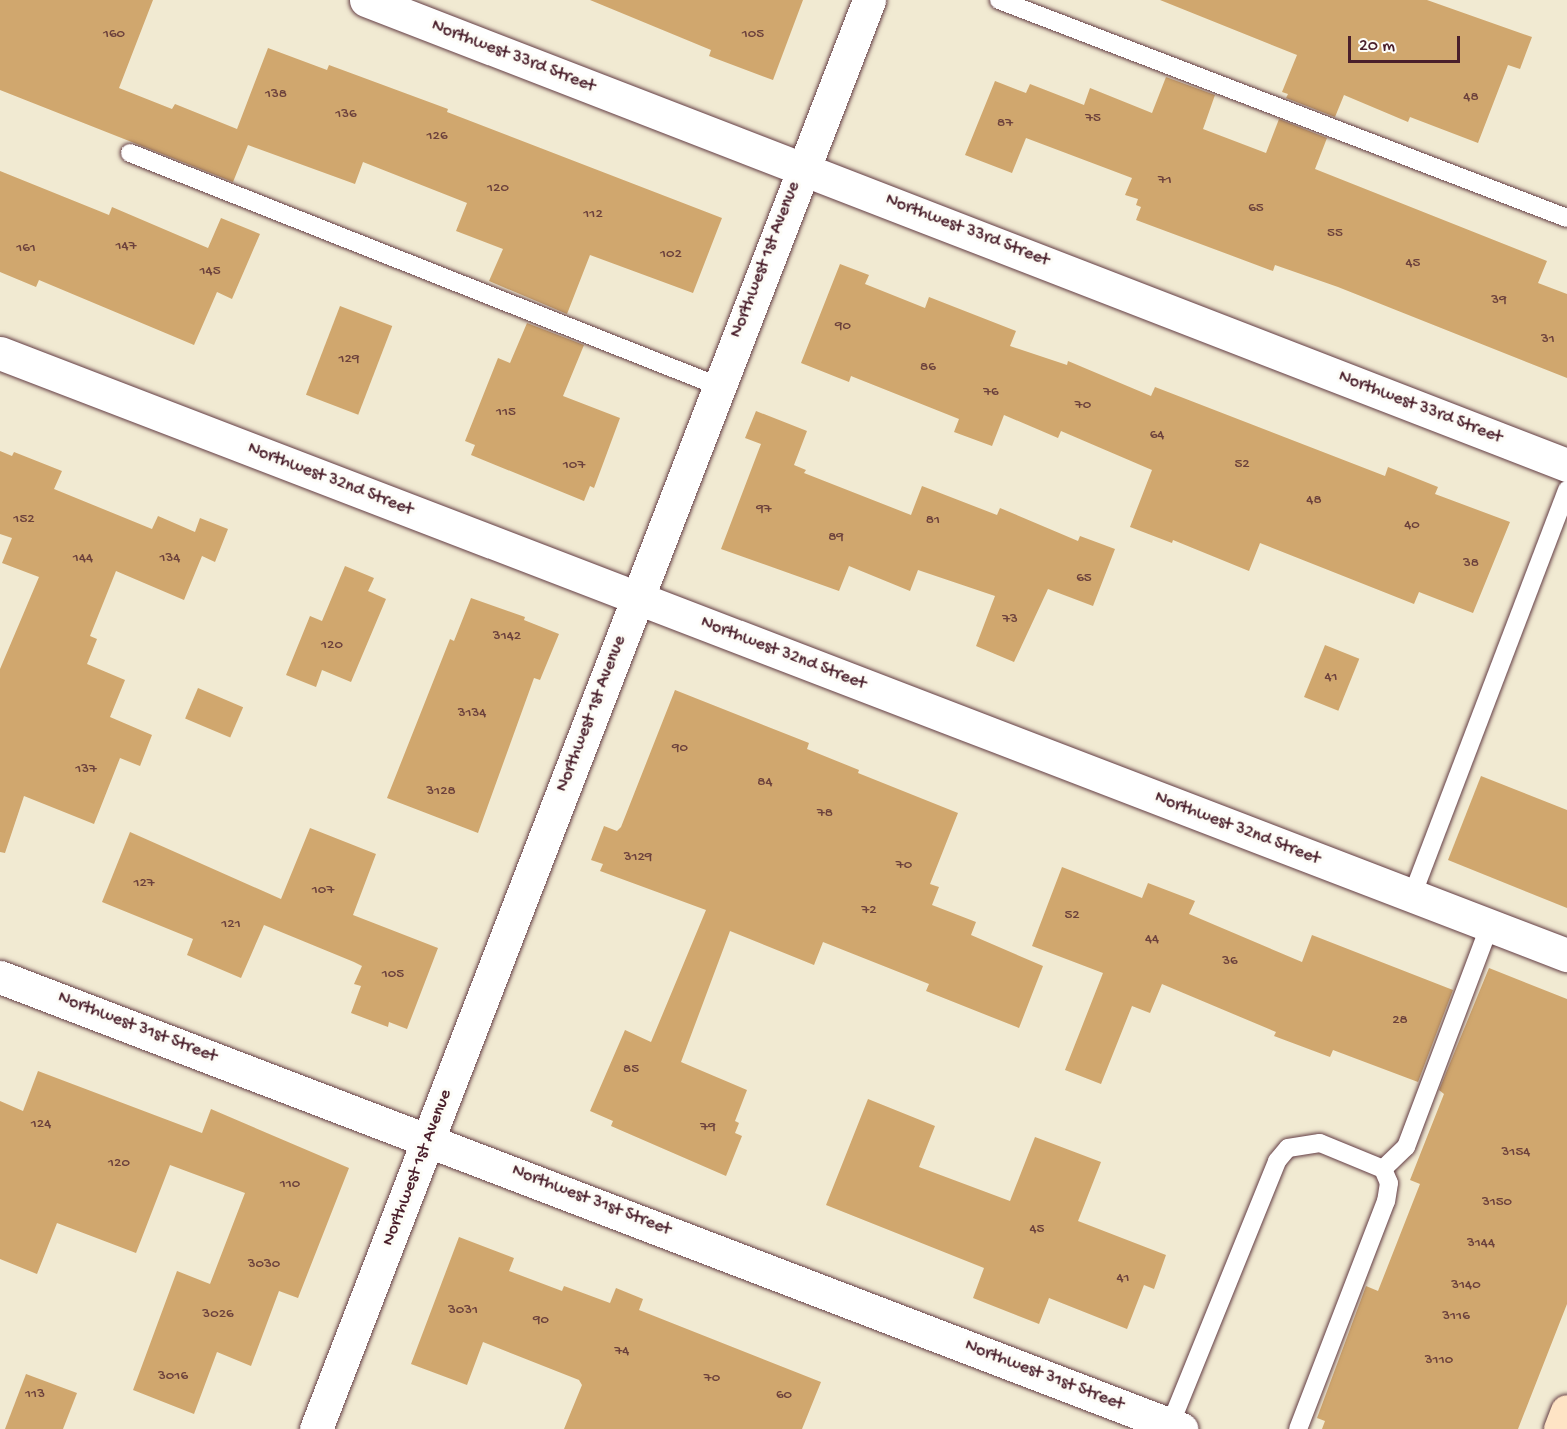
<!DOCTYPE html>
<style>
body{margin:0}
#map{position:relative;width:1567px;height:1429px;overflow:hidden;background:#f1ead2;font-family:"Gochi Hand",sans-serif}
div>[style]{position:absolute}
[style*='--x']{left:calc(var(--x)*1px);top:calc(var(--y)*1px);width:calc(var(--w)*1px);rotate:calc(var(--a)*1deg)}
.building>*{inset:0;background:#d0a76e;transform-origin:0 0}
.roads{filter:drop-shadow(0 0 2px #633d44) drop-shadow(0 0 2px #633d44)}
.lane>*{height:18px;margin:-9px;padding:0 9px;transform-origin:9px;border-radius:9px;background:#fff}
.street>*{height:33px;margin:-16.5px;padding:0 16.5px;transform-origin:16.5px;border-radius:16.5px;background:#fff}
.secondary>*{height:33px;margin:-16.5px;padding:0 16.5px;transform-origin:16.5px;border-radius:16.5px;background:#fee4c5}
span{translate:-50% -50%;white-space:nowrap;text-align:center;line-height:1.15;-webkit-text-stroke:6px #fdfcf7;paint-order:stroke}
.number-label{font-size:15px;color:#6c413c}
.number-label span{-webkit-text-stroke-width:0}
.street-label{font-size:18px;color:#4a1f2b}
.scale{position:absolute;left:1348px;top:36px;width:112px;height:27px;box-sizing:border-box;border:3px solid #4a1f2b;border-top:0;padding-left:8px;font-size:18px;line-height:21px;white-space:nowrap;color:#4a1f2b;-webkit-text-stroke:4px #fdfcf7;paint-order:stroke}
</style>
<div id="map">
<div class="building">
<i style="clip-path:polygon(0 0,153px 0,119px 88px,172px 109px,175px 104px,237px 129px,268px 48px,327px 70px,329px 65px,448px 109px,447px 112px,722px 218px,693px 293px,590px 255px,567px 314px,489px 281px,503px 249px,456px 231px,467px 203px,363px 162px,355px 184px,248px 145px,233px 182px,0 90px)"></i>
<i style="clip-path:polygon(590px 0,803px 0,773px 80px,709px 56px,711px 50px)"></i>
<i style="clip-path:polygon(1160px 0,1427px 0,1532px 37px,1520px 69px,1508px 65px,1478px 143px,1410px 117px,1408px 122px,1344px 95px,1335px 117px,1286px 98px,1288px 94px,1282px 92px,1297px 55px)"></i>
<i style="clip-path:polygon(1166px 77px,1215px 95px,1203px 129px,1266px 153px,1279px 119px,1327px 138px,1315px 169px,1547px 261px,1538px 283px,1567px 294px,1567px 378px,1338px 287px,1275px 265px,1273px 271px,1136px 220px,1141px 207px,1136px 205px,1138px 199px,1125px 195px,1132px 178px,1026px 138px,1012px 173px,965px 155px,995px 81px,1026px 93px,1030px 84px,1084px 105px,1090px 88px,1152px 113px)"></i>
<i style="clip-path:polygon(0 171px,109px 215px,112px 207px,208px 248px,221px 218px,260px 234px,232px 299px,217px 292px,194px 345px,39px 280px,36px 287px,0 272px)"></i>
<i style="clip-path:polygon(840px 264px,869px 275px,865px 284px,925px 308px,929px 297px,1016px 331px,1010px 346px,1067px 365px,1068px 361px,1151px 396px,1155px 387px,1385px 476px,1388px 467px,1438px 487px,1435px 494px,1510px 522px,1473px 613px,1419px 592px,1414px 604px,1260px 543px,1249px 571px,1173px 540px,1172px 543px,1130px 527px,1152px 470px,1061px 431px,1058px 438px,1004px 415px,992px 446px,954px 432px,959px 419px,851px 376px,849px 382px,801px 363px)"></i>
<i style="left:340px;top:306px;width:56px;height:95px;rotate:21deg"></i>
<i style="clip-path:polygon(527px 323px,584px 345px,563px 396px,620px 418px,594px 488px,590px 486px,584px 501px,471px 455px,475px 445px,465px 441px,498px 358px,510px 363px)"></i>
<i style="clip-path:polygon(756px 411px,807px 431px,794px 465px,806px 470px,804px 473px,911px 515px,922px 486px,997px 515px,1000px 508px,1078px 541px,1080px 536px,1115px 549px,1093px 606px,1048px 589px,1014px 662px,976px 646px,995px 596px,918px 570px,910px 591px,849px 566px,839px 591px,721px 549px,761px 444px,745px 438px)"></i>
<i style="clip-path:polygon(0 451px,12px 456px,14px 452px,62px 471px,54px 489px,152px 529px,158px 516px,195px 532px,200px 518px,228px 529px,215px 562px,202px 556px,184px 600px,116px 571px,90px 636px,97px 639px,87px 664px,125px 680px,110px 717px,152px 735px,140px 766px,120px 758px,94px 824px,24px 796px,5px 853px,0 852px,0 669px,39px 577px,2px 563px,12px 538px,0 534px)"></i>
<i style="clip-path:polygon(345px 566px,374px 578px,368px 591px,386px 599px,351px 682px,322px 670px,316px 687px,286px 675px,310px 616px,322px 621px)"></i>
<i style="clip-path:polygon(471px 598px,525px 617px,524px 620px,559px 634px,540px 680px,534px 678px,478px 833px,387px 798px,450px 639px,454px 641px)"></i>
<i style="left:1325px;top:645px;width:37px;height:56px;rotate:22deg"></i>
<i style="left:198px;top:688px;width:49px;height:33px;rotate:23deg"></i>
<i style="clip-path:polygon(675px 690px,809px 743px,807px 749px,859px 770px,858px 773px,958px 813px,930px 884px,939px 887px,932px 905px,976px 922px,971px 935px,1043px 966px,1019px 1028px,926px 991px,929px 984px,823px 942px,814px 965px,730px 931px,681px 1062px,747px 1090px,735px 1121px,739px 1123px,735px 1133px,742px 1136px,726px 1176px,611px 1126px,613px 1121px,590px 1111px,625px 1030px,651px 1042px,706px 910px,600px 871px,603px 864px,591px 860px,604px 826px,617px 831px,621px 827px)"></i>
<i style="clip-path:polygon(1481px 776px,1567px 810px,1567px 908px,1448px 860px)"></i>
<i style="clip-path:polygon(310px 828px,376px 854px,353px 915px,438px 948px,407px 1029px,389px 1022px,388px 1027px,351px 1013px,361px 986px,354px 984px,362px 966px,354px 962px,264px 925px,241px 978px,187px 955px,193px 939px,102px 902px,130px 832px,281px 899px)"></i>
<i style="clip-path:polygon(1062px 867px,1142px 898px,1148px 883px,1195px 901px,1189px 914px,1302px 962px,1312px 935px,1453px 990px,1418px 1082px,1333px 1050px,1330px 1057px,1274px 1036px,1276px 1032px,1162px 984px,1150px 1013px,1132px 1006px,1101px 1084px,1065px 1070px,1103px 973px,1032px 946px)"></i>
<i style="clip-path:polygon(1489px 968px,1567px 999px,1567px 1304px,1518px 1429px,1322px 1429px,1325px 1421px,1317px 1418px,1366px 1286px,1378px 1291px,1420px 1184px,1410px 1180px,1444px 1094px,1439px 1090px)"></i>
<i style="clip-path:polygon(38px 1071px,202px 1133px,211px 1109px,349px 1168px,298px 1298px,279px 1291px,251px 1366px,217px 1352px,194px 1414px,133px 1390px,177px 1271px,210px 1284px,245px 1193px,170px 1165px,136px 1253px,57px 1223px,37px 1274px,0 1259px,0 1101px,23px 1111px)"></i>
<i style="clip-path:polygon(868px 1099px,935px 1126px,919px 1167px,1010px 1201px,1035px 1137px,1101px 1162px,1078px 1221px,1166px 1255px,1154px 1289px,1144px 1285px,1127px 1329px,1049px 1298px,1039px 1324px,973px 1298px,984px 1268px,826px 1205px)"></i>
<i style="clip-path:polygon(459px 1237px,514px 1258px,509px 1271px,562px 1291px,564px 1286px,610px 1303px,616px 1288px,643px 1299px,639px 1310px,821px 1382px,802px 1429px,564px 1429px,582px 1385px,579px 1380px,483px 1342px,467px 1385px,411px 1364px)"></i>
<i style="clip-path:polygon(26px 1374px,77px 1393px,63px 1429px,5px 1429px)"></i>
</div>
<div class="roads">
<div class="lane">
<i style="--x:999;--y:0;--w:608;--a:21"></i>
<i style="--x:130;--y:153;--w:632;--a:21.62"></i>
<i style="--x:1412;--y:896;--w:435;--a:-69.1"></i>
<i style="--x:1383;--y:1169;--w:32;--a:-44"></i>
<i style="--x:1406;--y:1147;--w:237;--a:-69.3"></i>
<i style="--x:1170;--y:1425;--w:285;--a:-67.9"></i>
<i style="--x:1277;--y:1161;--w:17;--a:-50"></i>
<i style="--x:1288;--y:1148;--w:32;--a:-9"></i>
<i style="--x:1320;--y:1143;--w:68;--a:22.4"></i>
<i style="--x:1383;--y:1169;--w:15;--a:67"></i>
<i style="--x:1389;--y:1183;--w:18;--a:99"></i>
<i style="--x:1386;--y:1201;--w:244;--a:111.1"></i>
</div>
<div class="street">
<i style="--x:366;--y:0;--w:1288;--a:21.17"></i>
<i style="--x:0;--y:353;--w:1679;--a:21.02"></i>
<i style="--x:0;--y:977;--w:1265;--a:20.94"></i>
<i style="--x:316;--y:1429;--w:1532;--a:-68.84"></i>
</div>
<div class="secondary">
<i style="--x:1560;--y:1429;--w:19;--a:-69"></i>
</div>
</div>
<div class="number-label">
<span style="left:114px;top:35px">160</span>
<span style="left:753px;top:35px">105</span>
<span style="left:276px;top:95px">138</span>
<span style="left:1471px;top:98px">48</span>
<span style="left:346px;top:115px">136</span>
<span style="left:1093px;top:119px">75</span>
<span style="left:1005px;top:124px">87</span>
<span style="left:437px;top:137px">126</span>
<span style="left:1165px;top:181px">71</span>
<span style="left:498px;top:189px">120</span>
<span style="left:1256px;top:209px">65</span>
<span style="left:593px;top:215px">112</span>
<span style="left:1335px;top:234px">55</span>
<span style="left:126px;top:247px">147</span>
<span style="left:26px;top:249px">161</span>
<span style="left:671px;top:255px">102</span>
<span style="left:1413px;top:264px">45</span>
<span style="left:210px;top:272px">145</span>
<span style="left:1499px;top:301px">39</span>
<span style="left:843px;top:327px">90</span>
<span style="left:1548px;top:340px">31</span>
<span style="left:349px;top:360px">129</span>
<span style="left:928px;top:368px">86</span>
<span style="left:991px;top:393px">76</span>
<span style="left:1083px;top:406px">70</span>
<span style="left:506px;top:413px">115</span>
<span style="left:1157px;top:436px">64</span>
<span style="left:1242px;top:465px">52</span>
<span style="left:574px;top:466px">107</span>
<span style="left:1314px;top:501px">48</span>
<span style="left:764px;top:510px">97</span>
<span style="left:24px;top:520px">152</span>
<span style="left:933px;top:521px">81</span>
<span style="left:1412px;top:526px">40</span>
<span style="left:836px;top:538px">89</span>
<span style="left:83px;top:559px">144</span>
<span style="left:170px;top:559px">134</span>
<span style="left:1471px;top:564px">38</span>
<span style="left:1084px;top:579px">65</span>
<span style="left:1010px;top:620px">73</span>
<span style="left:507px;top:637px">3142</span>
<span style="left:332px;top:646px">120</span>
<span style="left:1331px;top:678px">41</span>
<span style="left:472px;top:714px">3134</span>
<span style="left:680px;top:749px">90</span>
<span style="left:86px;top:770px">137</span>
<span style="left:765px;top:783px">84</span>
<span style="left:441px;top:792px">3128</span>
<span style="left:825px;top:814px">78</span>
<span style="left:638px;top:858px">3129</span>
<span style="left:904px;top:866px">70</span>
<span style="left:144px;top:884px">127</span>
<span style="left:323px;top:891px">107</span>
<span style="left:869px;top:911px">72</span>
<span style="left:1072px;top:916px">52</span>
<span style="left:231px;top:925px">121</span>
<span style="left:1152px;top:940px">44</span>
<span style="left:1230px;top:962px">36</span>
<span style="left:393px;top:975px">105</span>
<span style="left:1400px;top:1021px">28</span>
<span style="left:631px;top:1070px">85</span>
<span style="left:41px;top:1125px">124</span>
<span style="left:708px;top:1128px">79</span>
<span style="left:1516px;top:1153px">3154</span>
<span style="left:119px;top:1164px">120</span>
<span style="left:290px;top:1185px">110</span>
<span style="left:1497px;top:1203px">3150</span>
<span style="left:1037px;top:1230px">45</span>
<span style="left:1481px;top:1244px">3144</span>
<span style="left:264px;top:1265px">3030</span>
<span style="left:1123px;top:1279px">41</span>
<span style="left:1466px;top:1286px">3140</span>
<span style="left:463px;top:1311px">3031</span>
<span style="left:218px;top:1315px">3026</span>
<span style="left:1456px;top:1317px">3116</span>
<span style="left:541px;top:1321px">90</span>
<span style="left:622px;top:1352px">74</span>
<span style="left:1439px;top:1361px">3110</span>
<span style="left:173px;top:1377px">3016</span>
<span style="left:712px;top:1379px">70</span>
<span style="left:35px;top:1395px">113</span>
<span style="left:784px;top:1396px">60</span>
</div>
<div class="street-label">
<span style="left:513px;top:57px;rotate:21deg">Northwest 33rd Street</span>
<span style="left:967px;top:231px;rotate:21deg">Northwest 33rd Street</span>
<span style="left:766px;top:260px;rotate:-69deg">Northwest 1st Avenue</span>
<span style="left:1420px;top:408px;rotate:21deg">Northwest 33rd Street</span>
<span style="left:330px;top:480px;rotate:21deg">Northwest 32nd Street</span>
<span style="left:783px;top:654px;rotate:21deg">Northwest 32nd Street</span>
<span style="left:592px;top:714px;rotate:-69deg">Northwest 1st Avenue</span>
<span style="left:1237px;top:829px;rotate:21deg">Northwest 32nd Street</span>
<span style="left:137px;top:1028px;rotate:21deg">Northwest 31st Street</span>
<span style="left:418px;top:1168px;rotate:-69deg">Northwest 1st Avenue</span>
<span style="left:591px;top:1201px;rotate:21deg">Northwest 31st Street</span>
<span style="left:1044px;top:1376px;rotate:21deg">Northwest 31st Street</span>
</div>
<div class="scale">20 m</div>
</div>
